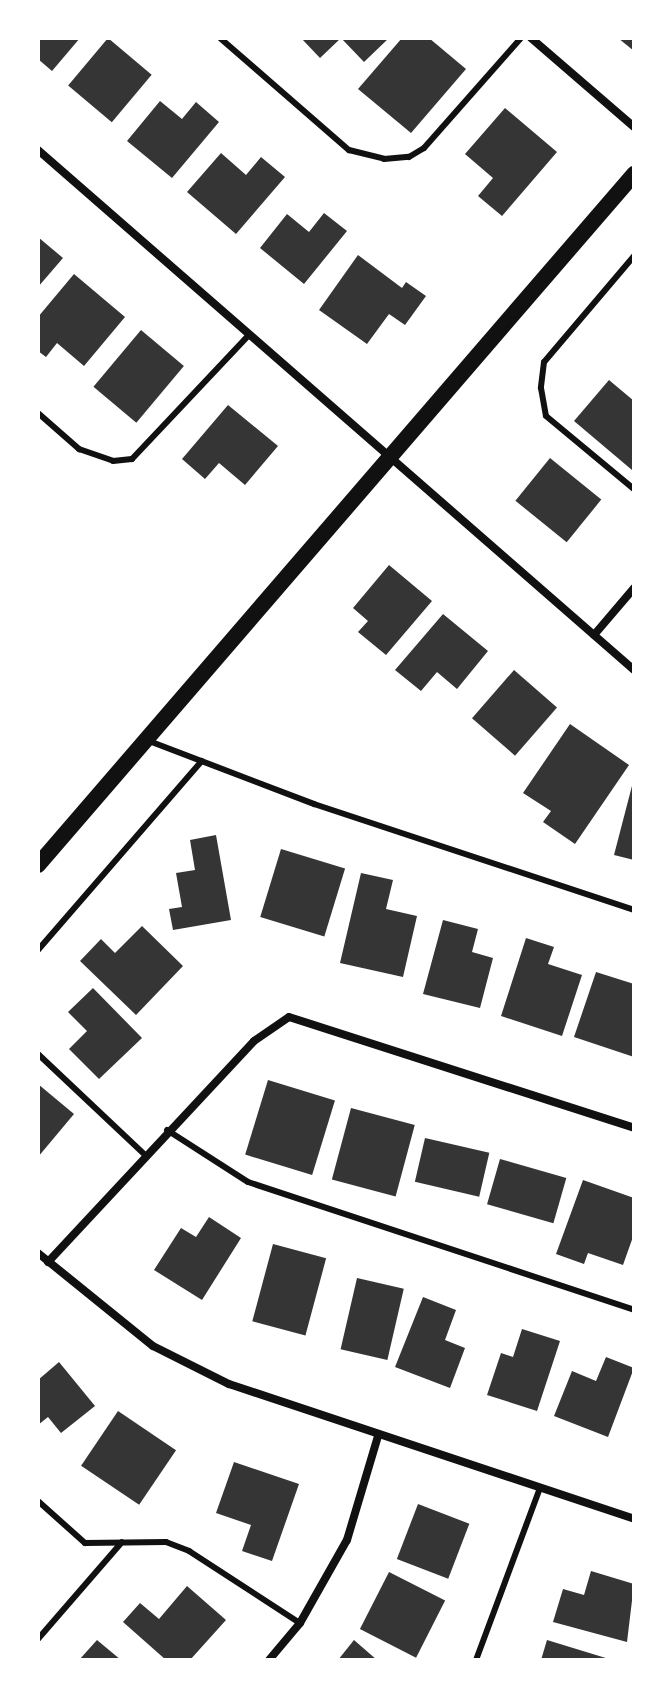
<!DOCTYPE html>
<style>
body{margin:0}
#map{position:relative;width:672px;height:1698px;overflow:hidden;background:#fff;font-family:Merriweather,serif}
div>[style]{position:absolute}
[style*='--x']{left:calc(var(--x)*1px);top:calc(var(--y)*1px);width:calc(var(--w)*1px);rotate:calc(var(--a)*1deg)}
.building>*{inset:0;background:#353535;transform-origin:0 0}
.service>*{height:6px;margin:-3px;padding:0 3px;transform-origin:3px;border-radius:3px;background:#111}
.minor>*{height:8px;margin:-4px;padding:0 4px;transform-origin:4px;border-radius:4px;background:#111}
.secondary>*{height:16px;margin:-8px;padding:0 8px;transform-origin:8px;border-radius:8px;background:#111}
span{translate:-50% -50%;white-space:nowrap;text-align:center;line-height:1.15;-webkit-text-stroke:8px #fff;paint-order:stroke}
.frame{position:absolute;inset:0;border:40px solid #fff;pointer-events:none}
</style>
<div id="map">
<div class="building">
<i style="clip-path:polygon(38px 38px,80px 38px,52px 71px,38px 59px)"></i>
<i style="left:108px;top:38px;width:57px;height:62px;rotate:40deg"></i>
<i style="clip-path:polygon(301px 38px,389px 38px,364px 62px,341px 38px,320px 58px)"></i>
<i style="clip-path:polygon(402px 38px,429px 38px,466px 69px,411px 133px,358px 89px)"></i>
<i style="clip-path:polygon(618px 38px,634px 38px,634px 51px)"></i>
<i style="clip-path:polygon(160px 101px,182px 119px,196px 102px,219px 122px,172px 178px,127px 141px)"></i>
<i style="clip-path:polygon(505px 108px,557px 152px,502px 216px,478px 196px,493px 178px,465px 154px)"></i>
<i style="clip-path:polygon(221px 153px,246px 175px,261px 157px,285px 177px,236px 234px,187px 192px)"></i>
<i style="clip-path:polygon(324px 213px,347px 231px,304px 284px,260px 248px,287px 214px,309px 232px)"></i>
<i style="clip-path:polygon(38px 237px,63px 258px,38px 287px)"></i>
<i style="clip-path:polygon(358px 255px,402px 288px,406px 282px,426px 296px,405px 325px,389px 314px,367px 344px,319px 310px)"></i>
<i style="clip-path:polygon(74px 274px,125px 317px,84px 366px,57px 343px,46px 357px,38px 351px,38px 317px)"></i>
<i style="left:141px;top:330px;width:56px;height:74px;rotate:40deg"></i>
<i style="clip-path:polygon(609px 380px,634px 401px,632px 470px,574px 421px)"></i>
<i style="clip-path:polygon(228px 405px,278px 446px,245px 485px,219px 463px,205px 479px,182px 459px)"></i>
<i style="left:550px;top:458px;width:66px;height:55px;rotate:39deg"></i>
<i style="clip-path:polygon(389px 565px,432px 601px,386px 655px,358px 632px,368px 621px,353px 608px)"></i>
<i style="clip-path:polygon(443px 614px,488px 651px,457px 689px,437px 672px,421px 691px,395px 670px)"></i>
<i style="left:514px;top:670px;width:57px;height:64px;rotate:41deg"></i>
<i style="clip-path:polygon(570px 724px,629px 765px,575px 844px,543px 822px,551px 811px,523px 793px)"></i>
<i style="clip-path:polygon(633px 782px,634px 782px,634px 860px,614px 855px)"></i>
<i style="clip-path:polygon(216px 835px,231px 920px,173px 930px,169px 909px,182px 907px,176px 873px,195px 870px,190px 840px)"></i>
<i style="left:281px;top:849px;width:67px;height:71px;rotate:17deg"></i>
<i style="clip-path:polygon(361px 873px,393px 880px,386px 909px,417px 916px,403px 977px,340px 963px)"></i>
<i style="clip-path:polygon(443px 920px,478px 929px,472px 952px,493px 958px,480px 1008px,423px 994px)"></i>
<i style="clip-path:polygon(142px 926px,183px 966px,136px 1015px,80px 961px,101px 939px,115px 953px)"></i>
<i style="clip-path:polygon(526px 938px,554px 947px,548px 964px,582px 975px,562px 1036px,501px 1016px)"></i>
<i style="clip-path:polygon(596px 972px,634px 984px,634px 1057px,574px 1037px)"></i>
<i style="clip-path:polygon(93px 988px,142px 1038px,99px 1079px,69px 1049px,87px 1031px,68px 1012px)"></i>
<i style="left:268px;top:1080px;width:70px;height:78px;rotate:17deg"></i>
<i style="clip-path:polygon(38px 1084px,74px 1114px,38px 1157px)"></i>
<i style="left:351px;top:1108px;width:66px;height:74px;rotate:15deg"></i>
<i style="left:425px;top:1138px;width:66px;height:45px;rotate:13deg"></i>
<i style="left:500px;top:1159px;width:69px;height:47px;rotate:16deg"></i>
<i style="clip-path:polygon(583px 1180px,634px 1198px,634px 1234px,623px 1265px,588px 1253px,584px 1264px,556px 1254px)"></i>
<i style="clip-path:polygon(209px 1217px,241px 1238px,202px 1300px,154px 1270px,181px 1228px,196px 1237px)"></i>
<i style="left:273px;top:1244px;width:55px;height:80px;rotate:15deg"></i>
<i style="left:357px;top:1278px;width:48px;height:73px;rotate:13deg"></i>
<i style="clip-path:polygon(423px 1297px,456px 1310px,445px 1340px,465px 1348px,450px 1388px,395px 1367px)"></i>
<i style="clip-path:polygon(522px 1329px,560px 1341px,537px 1411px,487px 1395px,501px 1353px,513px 1357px)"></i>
<i style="clip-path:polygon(606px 1357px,634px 1368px,608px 1437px,554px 1416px,572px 1371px,596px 1381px)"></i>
<i style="clip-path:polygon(59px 1362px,95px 1406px,61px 1433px,48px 1417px,38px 1425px,38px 1380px)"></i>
<i style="left:118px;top:1411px;width:70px;height:66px;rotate:34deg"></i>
<i style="clip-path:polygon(234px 1462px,299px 1484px,272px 1561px,242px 1551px,251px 1525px,216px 1513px)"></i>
<i style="left:418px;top:1504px;width:55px;height:59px;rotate:21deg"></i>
<i style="clip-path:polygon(591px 1571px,634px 1584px,627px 1642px,553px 1622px,563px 1589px,584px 1595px)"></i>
<i style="left:389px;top:1572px;width:63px;height:64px;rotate:27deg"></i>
<i style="clip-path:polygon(187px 1586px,226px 1620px,190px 1660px,166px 1660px,123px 1622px,140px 1603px,159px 1619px)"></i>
<i style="clip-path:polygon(97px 1640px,121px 1660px,79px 1660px)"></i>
<i style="clip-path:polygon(354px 1640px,377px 1660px,338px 1660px)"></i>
<i style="clip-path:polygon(547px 1640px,609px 1659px,609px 1660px,541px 1660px)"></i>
</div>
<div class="service">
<i style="--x:220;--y:38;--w:171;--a:41"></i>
<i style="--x:349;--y:150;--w:36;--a:14"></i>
<i style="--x:384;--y:159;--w:25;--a:-5"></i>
<i style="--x:409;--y:157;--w:17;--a:-31"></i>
<i style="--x:424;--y:148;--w:147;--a:-48.6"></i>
<i style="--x:634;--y:256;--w:139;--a:130.3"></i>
<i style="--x:544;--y:362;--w:26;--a:97"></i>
<i style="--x:541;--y:388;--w:28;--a:80"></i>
<i style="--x:546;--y:416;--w:114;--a:39.7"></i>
<i style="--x:38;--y:413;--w:55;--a:41.3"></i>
<i style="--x:79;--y:449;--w:36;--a:19"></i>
<i style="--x:113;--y:461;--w:19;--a:-6"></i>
<i style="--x:132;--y:459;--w:172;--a:-46.7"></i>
<i style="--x:149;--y:741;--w:177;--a:20.9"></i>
<i style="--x:314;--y:804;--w:337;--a:18.3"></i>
<i style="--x:38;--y:950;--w:250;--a:-49.1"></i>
<i style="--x:38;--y:1054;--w:147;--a:43.3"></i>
<i style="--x:167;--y:1130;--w:96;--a:32.7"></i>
<i style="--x:248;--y:1182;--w:407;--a:18.3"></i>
<i style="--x:38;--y:1501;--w:63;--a:41.8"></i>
<i style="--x:85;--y:1543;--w:81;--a:-0.7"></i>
<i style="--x:166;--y:1542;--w:25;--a:21"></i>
<i style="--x:189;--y:1551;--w:132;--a:33"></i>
<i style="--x:38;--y:1639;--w:128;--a:-49.1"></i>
<i style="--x:476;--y:1660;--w:184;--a:-69.6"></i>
</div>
<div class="minor">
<i style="--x:531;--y:38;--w:136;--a:40.8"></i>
<i style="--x:38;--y:150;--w:791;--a:41.1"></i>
<i style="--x:594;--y:635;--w:62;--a:-49.6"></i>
<i style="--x:38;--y:1253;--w:148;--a:39"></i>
<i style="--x:153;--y:1346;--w:85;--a:26.6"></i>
<i style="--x:229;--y:1384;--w:427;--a:18.4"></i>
<i style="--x:48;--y:1262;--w:302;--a:-47"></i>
<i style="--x:254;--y:1041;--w:42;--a:-34.4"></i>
<i style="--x:289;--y:1017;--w:362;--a:17.8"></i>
<i style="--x:269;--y:1660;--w:48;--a:-50"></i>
<i style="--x:300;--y:1623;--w:95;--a:-60.5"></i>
<i style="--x:347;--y:1540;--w:109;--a:-73.4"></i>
</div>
<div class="secondary">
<i style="--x:38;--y:865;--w:913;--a:-49.22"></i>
</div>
<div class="frame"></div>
</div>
